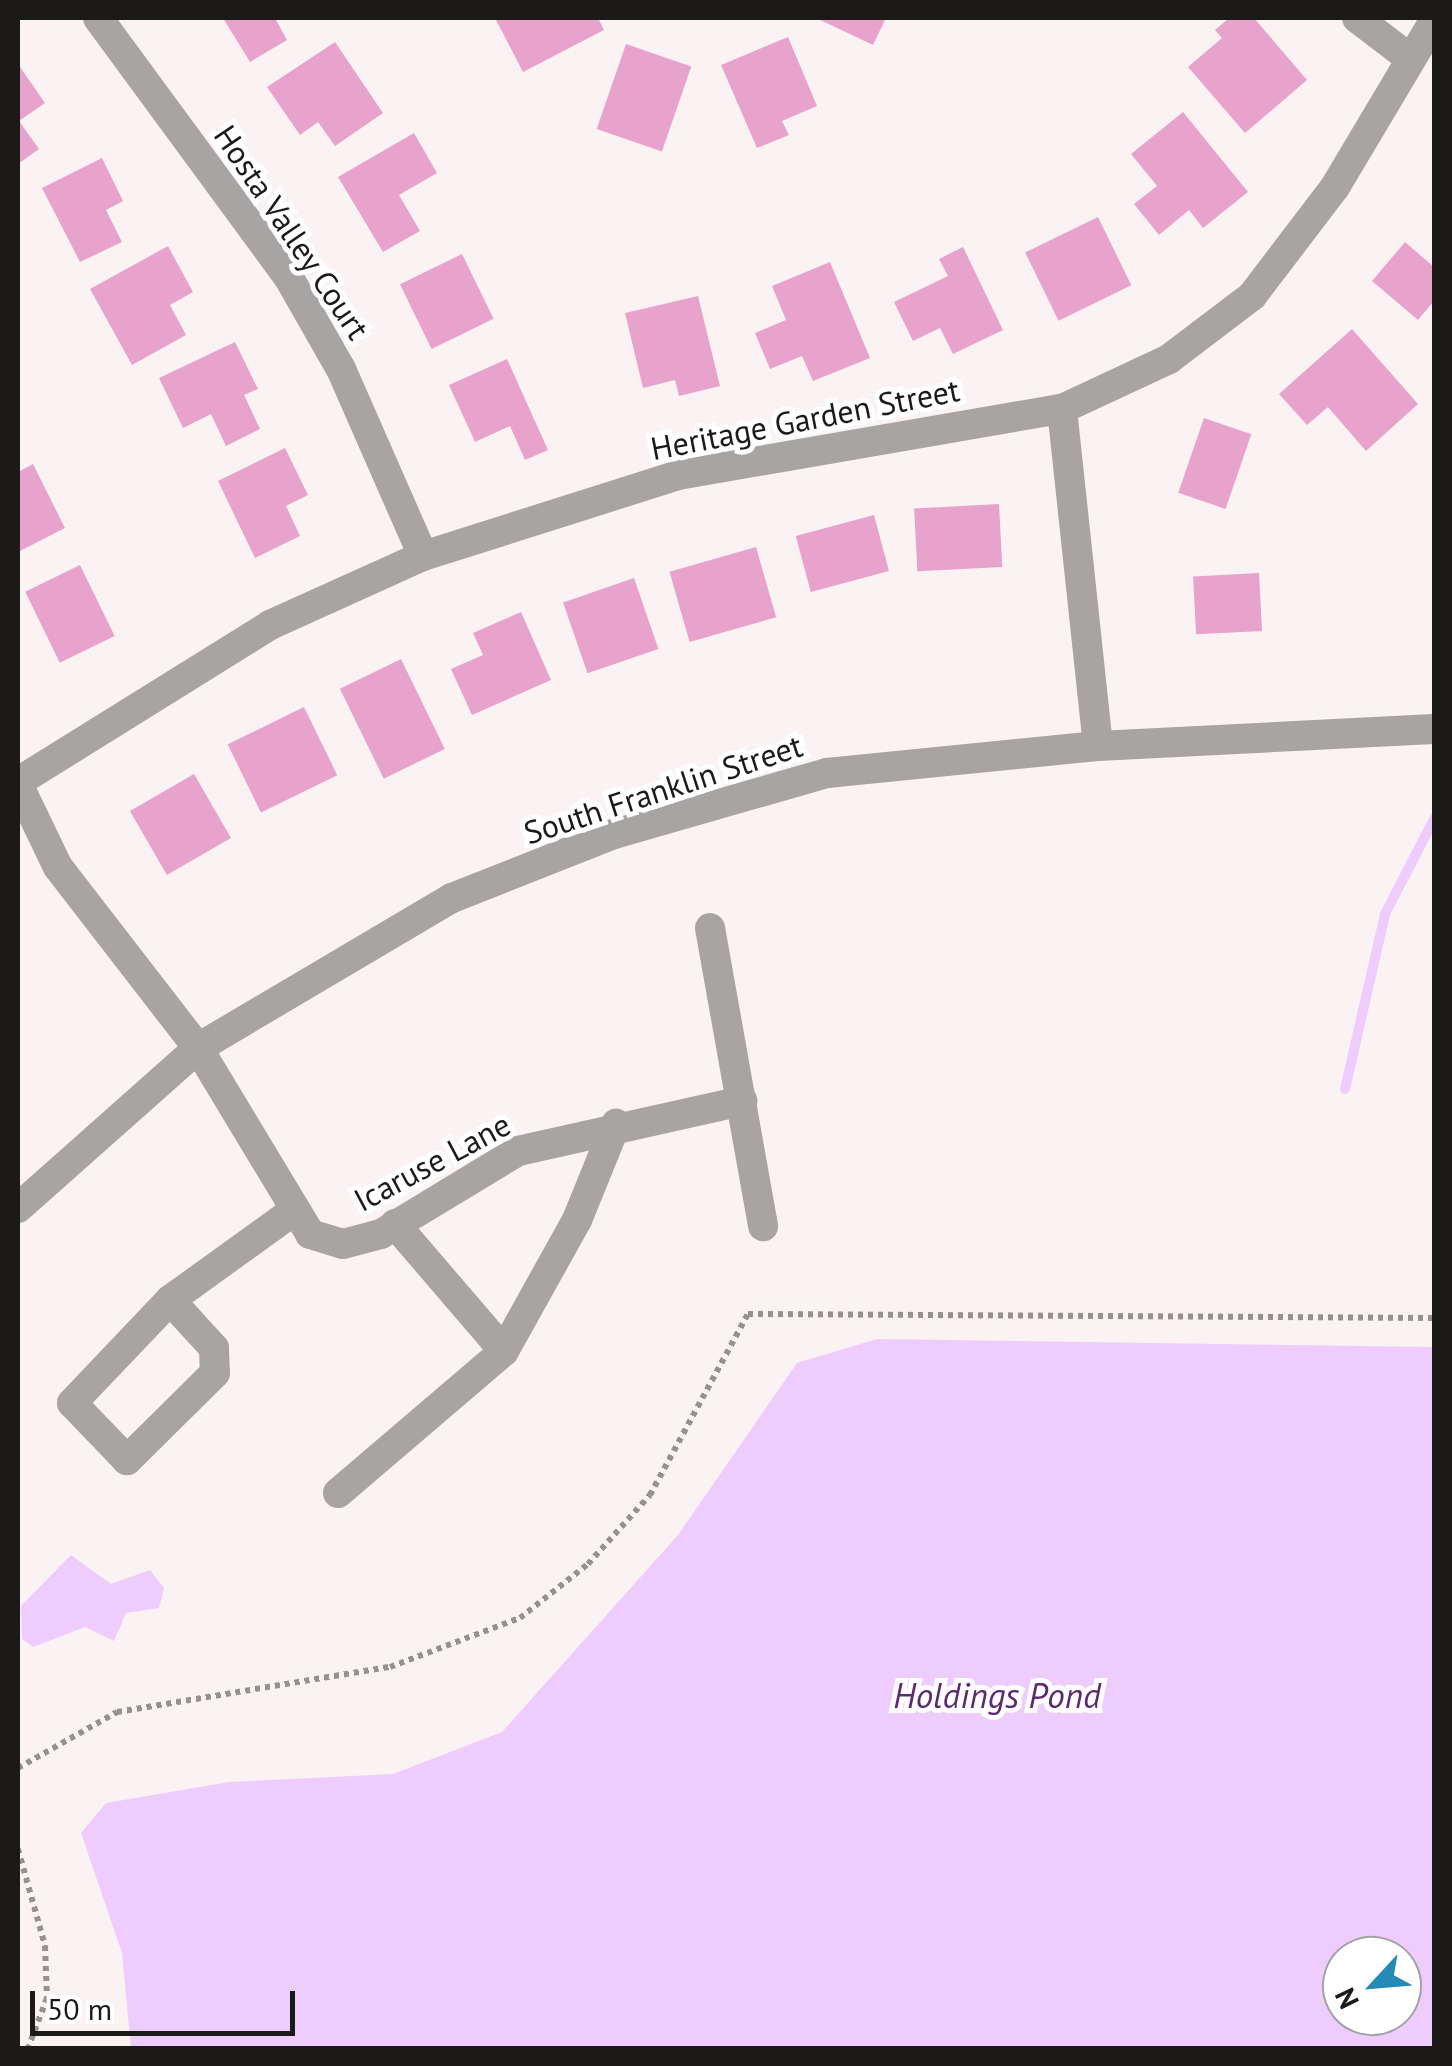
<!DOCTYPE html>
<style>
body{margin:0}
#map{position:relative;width:1452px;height:2066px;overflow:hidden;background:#fbf2f3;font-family:"PT Sans",sans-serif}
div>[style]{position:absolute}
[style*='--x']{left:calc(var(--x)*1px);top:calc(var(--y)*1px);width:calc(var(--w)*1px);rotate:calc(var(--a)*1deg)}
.water>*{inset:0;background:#eeccfe}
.stream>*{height:10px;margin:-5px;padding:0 5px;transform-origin:5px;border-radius:5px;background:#eeccfe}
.building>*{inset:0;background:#e7a3cc;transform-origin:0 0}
.path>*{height:6px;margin-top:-3px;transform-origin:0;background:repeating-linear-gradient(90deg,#969091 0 5px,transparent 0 10px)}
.minor>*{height:30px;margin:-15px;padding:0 15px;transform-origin:15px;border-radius:15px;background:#a7a4a3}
span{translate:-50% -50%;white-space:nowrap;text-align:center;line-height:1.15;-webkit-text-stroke:10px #fff;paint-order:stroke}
.street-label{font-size:32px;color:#1c1919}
.water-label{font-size:35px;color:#5d2a72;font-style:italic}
.frame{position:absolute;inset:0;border:20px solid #1c1919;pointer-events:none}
.north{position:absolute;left:1322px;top:1936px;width:100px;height:100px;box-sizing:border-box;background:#fff;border:2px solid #a4a3a3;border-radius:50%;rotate:244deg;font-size:28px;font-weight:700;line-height:40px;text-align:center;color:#1c1919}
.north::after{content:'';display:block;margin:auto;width:35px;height:45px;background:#268bb4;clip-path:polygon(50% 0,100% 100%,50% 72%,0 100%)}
.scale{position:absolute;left:30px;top:1991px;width:265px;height:45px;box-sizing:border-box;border:5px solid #1c1919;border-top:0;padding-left:12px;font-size:30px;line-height:35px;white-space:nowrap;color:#1c1919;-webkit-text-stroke:8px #fff;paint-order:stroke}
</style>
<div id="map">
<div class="water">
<i style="clip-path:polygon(evenodd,877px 1339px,1434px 1347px,1434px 2048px,131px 2048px,122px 1953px,81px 1833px,106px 1803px,229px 1782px,393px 1774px,502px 1732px,678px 1535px,797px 1363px,877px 1339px,1342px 1956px,1402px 1956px,1402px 2016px,1342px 2016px,1342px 1956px)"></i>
<i style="clip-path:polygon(71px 1555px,111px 1584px,150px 1570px,164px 1588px,159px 1608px,126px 1613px,114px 1641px,85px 1627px,33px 1647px,22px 1639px,21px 1606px)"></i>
</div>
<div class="stream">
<i style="--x:1345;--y:1089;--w:180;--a:-77.1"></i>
<i style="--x:1385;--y:914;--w:107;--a:-62.7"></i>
</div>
<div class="building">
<i style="clip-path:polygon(223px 18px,275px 18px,287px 40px,250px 62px)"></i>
<i style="clip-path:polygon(495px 18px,598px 18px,604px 30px,523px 72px)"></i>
<i style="clip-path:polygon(816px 18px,886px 18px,873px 45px)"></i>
<i style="clip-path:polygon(1229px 18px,1254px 18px,1307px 80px,1245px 133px,1188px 67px,1222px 38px,1215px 30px)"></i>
<i style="clip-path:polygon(788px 37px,817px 106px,782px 121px,789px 135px,757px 148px,721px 65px)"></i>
<i style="clip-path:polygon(335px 42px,383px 113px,335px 146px,318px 122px,300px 135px,267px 87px)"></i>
<i style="left:626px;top:44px;width:69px;height:90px;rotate:19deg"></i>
<i style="clip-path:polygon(18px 64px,45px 103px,19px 121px,39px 149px,18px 164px)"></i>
<i style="clip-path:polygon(1183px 112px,1248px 192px,1203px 228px,1189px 210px,1159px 235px,1134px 204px,1157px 186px,1131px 154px)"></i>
<i style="clip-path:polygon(414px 133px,437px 173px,399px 195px,420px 231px,383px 252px,338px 177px)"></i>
<i style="clip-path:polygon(102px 158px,123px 201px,106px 210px,122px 242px,80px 262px,42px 188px)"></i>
<i style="left:1098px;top:217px;width:76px;height:81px;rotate:64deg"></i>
<i style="clip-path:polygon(1405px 242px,1434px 267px,1434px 301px,1418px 320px,1372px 281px)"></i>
<i style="clip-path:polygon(168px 246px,193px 292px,170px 305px,186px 335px,132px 365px,90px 289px)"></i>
<i style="clip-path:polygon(963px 247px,1003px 330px,953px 354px,940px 328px,913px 341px,894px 302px,948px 276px,939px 259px)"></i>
<i style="left:462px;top:254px;width:72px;height:69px;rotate:64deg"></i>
<i style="clip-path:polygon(830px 262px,870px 358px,813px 381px,802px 356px,770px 369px,755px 333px,786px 320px,772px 286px)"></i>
<i style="clip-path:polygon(698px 296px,720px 386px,679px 396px,675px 380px,643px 388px,625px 313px)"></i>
<i style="clip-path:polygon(1352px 329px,1418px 404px,1366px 451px,1328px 407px,1307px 425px,1279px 394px)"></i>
<i style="clip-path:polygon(235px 342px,258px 389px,244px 395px,260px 429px,226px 446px,211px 414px,183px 428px,159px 378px)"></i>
<i style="clip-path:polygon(507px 359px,548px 450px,525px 460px,510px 426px,475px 442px,449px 385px)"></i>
<i style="left:1204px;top:418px;width:50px;height:79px;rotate:19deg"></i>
<i style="clip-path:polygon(285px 448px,308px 495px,286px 506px,300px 536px,255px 558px,218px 481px)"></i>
<i style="clip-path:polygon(33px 464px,65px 528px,18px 552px,18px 472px)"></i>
<i style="left:999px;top:504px;width:63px;height:85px;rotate:87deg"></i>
<i style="left:874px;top:515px;width:58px;height:81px;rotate:75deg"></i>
<i style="left:756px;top:547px;width:73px;height:90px;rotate:74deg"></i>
<i style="left:80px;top:565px;width:79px;height:61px;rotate:64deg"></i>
<i style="left:1259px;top:573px;width:58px;height:66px;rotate:87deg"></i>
<i style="left:634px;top:578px;width:75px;height:75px;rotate:71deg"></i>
<i style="clip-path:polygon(521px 612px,551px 680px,472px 715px,451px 669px,483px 655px,473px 633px)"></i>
<i style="left:401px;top:659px;width:100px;height:68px;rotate:64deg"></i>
<i style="left:304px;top:707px;width:76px;height:85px;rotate:64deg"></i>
<i style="left:194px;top:774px;width:74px;height:74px;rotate:60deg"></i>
</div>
<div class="path">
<i style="--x:18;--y:1768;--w:114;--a:-29.5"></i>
<i style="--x:117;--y:1712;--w:277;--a:-9.4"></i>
<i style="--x:390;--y:1667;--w:139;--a:-20.7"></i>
<i style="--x:520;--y:1618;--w:87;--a:-38.5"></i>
<i style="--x:588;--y:1564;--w:93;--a:-48.1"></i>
<i style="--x:650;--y:1495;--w:206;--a:-61.6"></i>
<i style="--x:748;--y:1314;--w:686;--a:0.33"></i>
<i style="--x:18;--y:1849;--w:101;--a:74.4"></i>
<i style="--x:45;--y:1946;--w:52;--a:87.8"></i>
<i style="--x:47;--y:1998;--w:53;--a:110.8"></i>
</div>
<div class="minor">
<i style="--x:98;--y:18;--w:323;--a:53.7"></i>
<i style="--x:289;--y:278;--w:105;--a:60.3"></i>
<i style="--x:341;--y:369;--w:204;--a:66.3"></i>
<i style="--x:1357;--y:18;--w:64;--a:37.4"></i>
<i style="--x:1062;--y:409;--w:339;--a:83.9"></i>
<i style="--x:18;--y:782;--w:297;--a:-31.9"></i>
<i style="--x:270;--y:625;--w:168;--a:-24.3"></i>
<i style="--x:423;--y:556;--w:268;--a:-17.6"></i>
<i style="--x:678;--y:475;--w:390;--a:-9.8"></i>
<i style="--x:1062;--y:409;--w:118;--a:-25"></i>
<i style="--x:1169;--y:359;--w:104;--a:-37.2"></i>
<i style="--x:1252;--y:296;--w:137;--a:-52.7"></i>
<i style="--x:1335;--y:187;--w:193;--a:-59.2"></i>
<i style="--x:18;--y:784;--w:92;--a:64.3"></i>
<i style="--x:58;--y:867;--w:229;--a:52.3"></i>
<i style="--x:198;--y:1048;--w:217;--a:58.9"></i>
<i style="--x:310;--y:1234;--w:34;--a:17"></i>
<i style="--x:343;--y:1244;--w:39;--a:-15"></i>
<i style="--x:381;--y:1234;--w:160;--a:-31.2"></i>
<i style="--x:518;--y:1151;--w:230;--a:-12.6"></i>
<i style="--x:710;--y:928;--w:303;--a:79.9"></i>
<i style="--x:18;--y:1208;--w:241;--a:-41.6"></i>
<i style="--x:198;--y:1048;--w:295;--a:-30.6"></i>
<i style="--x:452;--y:898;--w:174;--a:-21.6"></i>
<i style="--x:614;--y:834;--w:222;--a:-16"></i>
<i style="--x:827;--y:773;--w:272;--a:-5.7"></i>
<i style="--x:1098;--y:746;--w:336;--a:-2.9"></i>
<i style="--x:395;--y:1224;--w:167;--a:49.4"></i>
<i style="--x:170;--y:1300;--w:65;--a:47.5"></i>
<i style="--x:214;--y:1348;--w:25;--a:88"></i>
<i style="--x:215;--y:1373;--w:124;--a:135.3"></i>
<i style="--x:127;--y:1460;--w:79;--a:-134"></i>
<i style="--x:72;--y:1403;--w:142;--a:-46.4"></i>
<i style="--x:170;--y:1300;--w:150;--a:-35.8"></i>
<i style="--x:338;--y:1493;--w:218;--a:-40.5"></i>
<i style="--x:504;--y:1351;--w:150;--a:-60.9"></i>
<i style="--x:577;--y:1220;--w:104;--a:-67.9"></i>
</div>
<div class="street-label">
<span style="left:292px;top:232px;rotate:56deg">Hosta Valley Court</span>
<span style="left:805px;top:419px;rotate:-11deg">Heritage Garden Street</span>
<span style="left:663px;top:789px;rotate:-18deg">South Franklin Street</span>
<span style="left:432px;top:1162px;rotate:-28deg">Icaruse Lane</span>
</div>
<div class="water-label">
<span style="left:997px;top:1695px">Holdings Pond</span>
</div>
<div class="frame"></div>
<div class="north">N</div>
<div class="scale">50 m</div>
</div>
